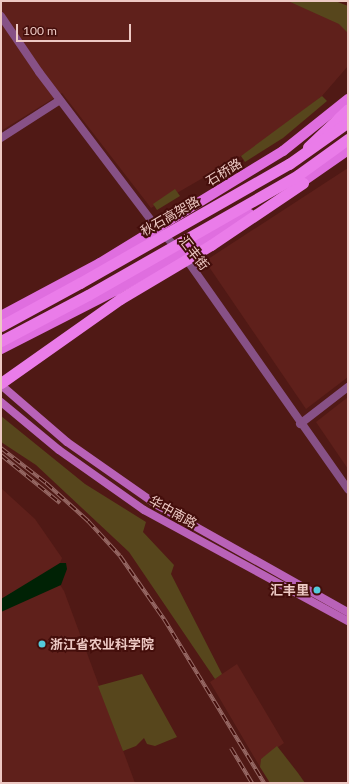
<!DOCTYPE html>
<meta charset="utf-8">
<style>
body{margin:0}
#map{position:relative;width:349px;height:784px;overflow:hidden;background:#501915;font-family:Lato,"Noto Sans SC",sans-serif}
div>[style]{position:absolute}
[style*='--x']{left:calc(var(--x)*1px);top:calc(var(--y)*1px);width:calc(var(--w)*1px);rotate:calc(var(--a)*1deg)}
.built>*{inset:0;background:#5f201b}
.green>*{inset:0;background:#57461c}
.water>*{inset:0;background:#002205}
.minor>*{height:8px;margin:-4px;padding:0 4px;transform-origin:4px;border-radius:4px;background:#875186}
.secondary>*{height:8px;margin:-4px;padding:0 4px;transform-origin:4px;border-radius:4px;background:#b962b8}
.primary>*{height:10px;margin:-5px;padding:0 5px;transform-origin:5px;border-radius:5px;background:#df6edf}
.trunk>*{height:11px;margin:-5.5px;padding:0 5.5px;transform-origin:5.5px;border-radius:5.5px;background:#ea7ce9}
.rail>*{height:4px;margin-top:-2px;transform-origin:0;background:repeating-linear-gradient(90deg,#440e0b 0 8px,#976965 0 16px);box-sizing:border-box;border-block:1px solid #976965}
.trunk-bridge>*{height:11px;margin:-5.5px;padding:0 5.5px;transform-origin:5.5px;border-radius:5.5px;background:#ea7ce9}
.dots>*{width:11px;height:11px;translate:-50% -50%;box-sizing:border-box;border:2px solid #440e0b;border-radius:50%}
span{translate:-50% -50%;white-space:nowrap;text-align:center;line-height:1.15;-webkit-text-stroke:4px #440e0b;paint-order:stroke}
.street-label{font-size:13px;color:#edc9c4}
.poi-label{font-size:13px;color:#edc9c4;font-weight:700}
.right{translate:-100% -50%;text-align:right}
.left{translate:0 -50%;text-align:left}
.frame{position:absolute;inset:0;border:2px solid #edc9c4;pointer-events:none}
.scale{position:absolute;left:16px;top:24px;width:115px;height:18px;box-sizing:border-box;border:2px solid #edc9c4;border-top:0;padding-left:5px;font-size:12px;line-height:14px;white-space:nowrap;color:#edc9c4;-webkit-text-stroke:3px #440e0b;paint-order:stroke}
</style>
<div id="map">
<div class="built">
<i style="clip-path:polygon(1px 1px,335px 1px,348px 6px,348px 66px,322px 96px,258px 146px,151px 208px,62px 93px,1px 131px)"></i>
<i style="clip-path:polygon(348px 168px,348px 377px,306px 409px,205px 261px)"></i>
<i style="clip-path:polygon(348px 397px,348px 469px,316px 422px)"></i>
<i style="clip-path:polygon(1px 488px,35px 519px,62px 558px,60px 563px,38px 579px,1px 599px)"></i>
<i style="clip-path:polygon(55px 577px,64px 591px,135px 783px,1px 783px,1px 603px)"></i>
<i style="clip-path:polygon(237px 664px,284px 743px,261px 759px,260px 767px,210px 682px)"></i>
</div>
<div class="green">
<i style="clip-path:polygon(288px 1px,335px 1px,348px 6px,348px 33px,339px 24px)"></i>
<i style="clip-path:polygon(322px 96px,327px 101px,283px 138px,245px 162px,241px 156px)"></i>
<i style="clip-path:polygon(175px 189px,180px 196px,157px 210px,153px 204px)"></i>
<i style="clip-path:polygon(1px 416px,85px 484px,146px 522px,143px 532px,174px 565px,171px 574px,222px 674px,215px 679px,129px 552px,36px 465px,1px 442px)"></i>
<i style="clip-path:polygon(142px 674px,177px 737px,155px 746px,147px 744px,144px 738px,136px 746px,123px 751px,98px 686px)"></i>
<i style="clip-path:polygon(277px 746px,298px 773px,305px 783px,270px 783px,260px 767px,261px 759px)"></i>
</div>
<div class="water">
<i style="clip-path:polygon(60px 563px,66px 563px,67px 569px,61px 585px,1px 612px,1px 599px)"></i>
</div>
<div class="minor">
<i style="--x:1;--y:16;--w:68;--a:55.8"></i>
<i style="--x:39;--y:72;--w:196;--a:52.9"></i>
<i style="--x:157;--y:228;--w:35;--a:45"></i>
<i style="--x:182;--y:253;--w:289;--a:54.9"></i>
<i style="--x:1;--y:138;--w:70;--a:-32.8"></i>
<i style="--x:300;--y:424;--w:61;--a:-37.6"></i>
</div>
<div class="secondary">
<i style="--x:1;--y:385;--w:87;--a:40.8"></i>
<i style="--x:67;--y:442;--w:110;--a:35"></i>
<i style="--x:157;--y:505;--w:219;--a:29.3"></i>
<i style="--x:1;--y:402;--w:75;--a:39.6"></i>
<i style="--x:59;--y:450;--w:104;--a:35.2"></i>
<i style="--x:144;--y:510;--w:232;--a:28.6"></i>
</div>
<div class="primary">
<i style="--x:295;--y:187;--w:65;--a:-34.9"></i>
<i style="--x:1;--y:316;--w:112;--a:-28.2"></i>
<i style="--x:100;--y:263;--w:215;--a:-31.5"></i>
<i style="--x:283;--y:151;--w:83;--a:-38.7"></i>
<i style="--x:1;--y:349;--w:128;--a:-27"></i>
<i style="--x:115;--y:291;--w:155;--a:-29.9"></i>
</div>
<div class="trunk">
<i style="--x:308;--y:147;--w:55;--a:-43.5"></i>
<i style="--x:211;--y:245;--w:111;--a:-34"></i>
<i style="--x:1;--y:326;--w:90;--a:-28.6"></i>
<i style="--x:1;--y:341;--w:98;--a:-27.9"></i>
</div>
<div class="rail">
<i style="--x:1;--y:448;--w:57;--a:37.9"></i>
<i style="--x:46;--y:483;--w:57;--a:42.1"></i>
<i style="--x:88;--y:521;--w:47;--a:47.6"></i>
<i style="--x:120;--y:556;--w:77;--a:55.1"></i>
<i style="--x:164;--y:619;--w:192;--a:58.6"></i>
<i style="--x:1;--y:455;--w:76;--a:39.1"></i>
<i style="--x:231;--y:748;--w:41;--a:59"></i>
</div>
<div class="trunk-bridge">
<i style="--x:80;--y:283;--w:241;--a:-29.7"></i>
<i style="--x:289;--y:164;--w:72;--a:-35.4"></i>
<i style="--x:88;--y:295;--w:242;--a:-29.7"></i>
<i style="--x:298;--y:175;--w:62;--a:-35.8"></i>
<i style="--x:1;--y:383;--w:146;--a:-35.2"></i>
<i style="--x:120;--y:299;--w:106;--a:-30.7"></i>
</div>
<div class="dots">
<i style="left:317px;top:590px;background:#53cbdb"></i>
<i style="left:42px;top:644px;background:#53cbdb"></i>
</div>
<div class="street-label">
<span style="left:224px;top:172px;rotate:-32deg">石桥路</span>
<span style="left:170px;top:216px;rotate:-30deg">秋石高架路</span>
<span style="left:194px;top:253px;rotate:52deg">汇丰街</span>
<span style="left:173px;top:512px;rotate:29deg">华中南路</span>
</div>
<div class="poi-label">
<span class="right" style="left:309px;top:590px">汇丰里</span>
<span class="left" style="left:50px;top:644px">浙江省农业科学院</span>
</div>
<div class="frame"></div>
<div class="scale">100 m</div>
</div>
